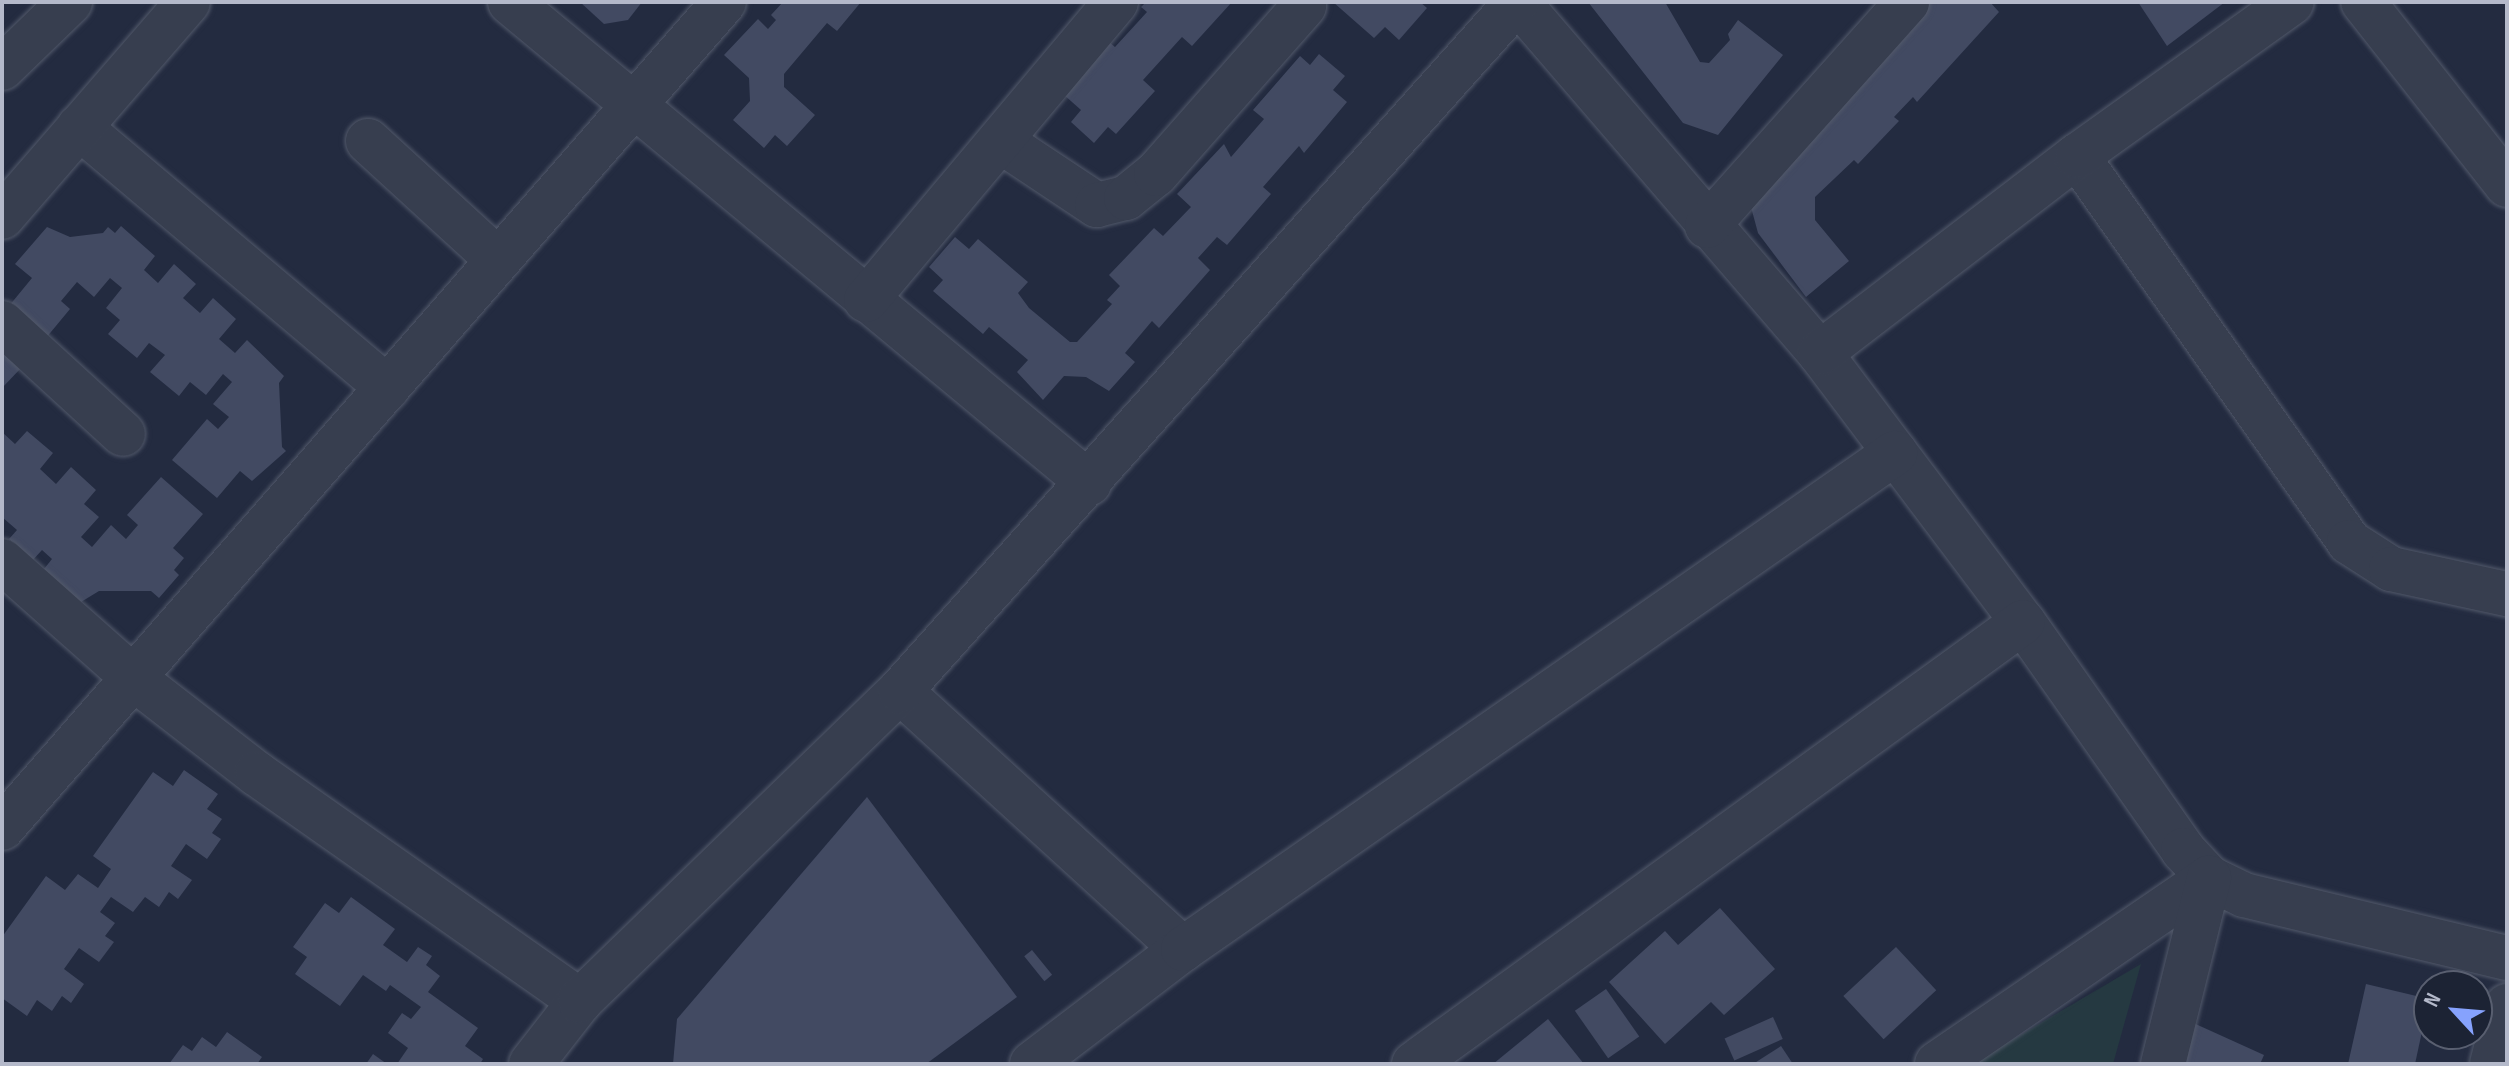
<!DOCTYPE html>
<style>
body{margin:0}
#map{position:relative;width:2509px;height:1066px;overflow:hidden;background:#232b40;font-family:"Sofia Sans Condensed",sans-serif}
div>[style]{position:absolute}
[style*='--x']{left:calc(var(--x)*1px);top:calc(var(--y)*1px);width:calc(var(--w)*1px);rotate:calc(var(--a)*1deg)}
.green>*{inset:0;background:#253941}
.building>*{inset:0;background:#424a62;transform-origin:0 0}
.roads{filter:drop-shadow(0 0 2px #52596a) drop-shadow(0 0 2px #52596a)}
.minor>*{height:44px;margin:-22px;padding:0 22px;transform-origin:22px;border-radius:22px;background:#373e4f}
span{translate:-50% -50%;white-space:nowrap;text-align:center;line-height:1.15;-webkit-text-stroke:8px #1c2334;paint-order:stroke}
.frame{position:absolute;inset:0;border:4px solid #b4b9ca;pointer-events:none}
.north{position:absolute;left:2413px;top:970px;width:80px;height:80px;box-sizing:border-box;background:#1c2334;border:2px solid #595f70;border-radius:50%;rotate:296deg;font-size:22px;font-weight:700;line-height:32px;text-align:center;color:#b4b9ca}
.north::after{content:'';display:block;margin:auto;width:28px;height:36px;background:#86a2fd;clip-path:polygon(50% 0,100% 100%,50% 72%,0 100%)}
</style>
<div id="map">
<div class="green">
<i style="clip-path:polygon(2141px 964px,2113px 1064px,1971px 1064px)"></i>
</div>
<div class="building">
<i style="clip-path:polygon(580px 2px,642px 2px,628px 20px,604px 24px)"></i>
<i style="clip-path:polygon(783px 2px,861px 2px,837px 31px,827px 23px,784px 74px,784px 87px,815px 115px,787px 146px,775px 135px,764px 148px,733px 120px,750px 101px,749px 78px,724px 55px,758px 19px,768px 29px,776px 20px,771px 15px)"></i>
<i style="clip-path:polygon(1146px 2px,1232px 2px,1192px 46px,1182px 37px,1143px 80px,1155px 91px,1116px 134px,1108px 127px,1094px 143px,1071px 122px,1081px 110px,1063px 94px,1109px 42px,1115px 47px,1147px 12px,1141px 7px)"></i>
<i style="clip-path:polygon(1333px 2px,1420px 2px,1427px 8px,1399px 40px,1385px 27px,1374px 38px)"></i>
<i style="clip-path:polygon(1588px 2px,1665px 2px,1700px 62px,1709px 63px,1730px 40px,1728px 34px,1738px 20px,1783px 55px,1718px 135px,1683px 123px)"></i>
<i style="clip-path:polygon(1918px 2px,1990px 2px,1999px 12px,1917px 102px,1913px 97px,1894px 117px,1899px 121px,1858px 164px,1854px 160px,1815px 197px,1815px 220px,1849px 261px,1806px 297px,1758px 233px,1748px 196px)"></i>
<i style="clip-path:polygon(2138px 2px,2225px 2px,2167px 46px)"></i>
<i style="clip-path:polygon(1319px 54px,1345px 76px,1333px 90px,1347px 102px,1304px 153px,1299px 146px,1263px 187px,1271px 194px,1227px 245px,1217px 237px,1198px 258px,1210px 270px,1159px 328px,1152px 321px,1125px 353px,1135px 362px,1109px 391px,1086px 377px,1064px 376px,1043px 400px,1017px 372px,1028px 360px,989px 327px,983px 334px,933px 291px,943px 280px,929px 267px,955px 237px,969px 249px,978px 239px,1028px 282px,1018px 293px,1029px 308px,1070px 342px,1077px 342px,1112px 304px,1107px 300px,1120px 286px,1109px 275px,1154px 228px,1163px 236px,1191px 207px,1177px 194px,1224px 144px,1231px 157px,1264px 119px,1253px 110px,1300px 56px,1310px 65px)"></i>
<i style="clip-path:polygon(121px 226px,155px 256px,144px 270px,158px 283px,174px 264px,196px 284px,183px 298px,200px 313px,213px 298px,236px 319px,219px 339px,235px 353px,247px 340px,284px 376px,279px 383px,282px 447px,286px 451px,252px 481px,240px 471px,217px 498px,172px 460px,207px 419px,218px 429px,229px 417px,213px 404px,232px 382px,223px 374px,206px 395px,190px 382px,179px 396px,150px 372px,165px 355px,149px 343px,137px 358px,108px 334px,120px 320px,106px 308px,122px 288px,110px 278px,94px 297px,77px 282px,61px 301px,70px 309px,46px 338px,9px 306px,32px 278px,15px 264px,47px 227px,70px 237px,103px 233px,108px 227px,115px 233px)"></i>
<i style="clip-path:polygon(2px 349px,22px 367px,2px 388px)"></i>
<i style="clip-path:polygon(27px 431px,53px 453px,40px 469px,56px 484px,71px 467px,96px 490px,84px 504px,99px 517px,81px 537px,92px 547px,111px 525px,126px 539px,138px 525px,127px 515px,161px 477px,203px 514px,173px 548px,184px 558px,174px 570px,179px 575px,159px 598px,151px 591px,99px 591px,81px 602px,44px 569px,52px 559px,42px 550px,32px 561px,9px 539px,17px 530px,2px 517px,2px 432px,15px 444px)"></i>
<i style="clip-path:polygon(184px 770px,218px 794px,207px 809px,222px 819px,212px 833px,221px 839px,207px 859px,186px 844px,171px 866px,192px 880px,178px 899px,169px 892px,159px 907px,145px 897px,133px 912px,111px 897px,100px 912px,115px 923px,105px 936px,114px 942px,99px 962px,79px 948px,64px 969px,84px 984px,71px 1003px,62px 996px,52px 1011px,37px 1000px,27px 1016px,2px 998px,2px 937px,46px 876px,65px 890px,78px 874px,98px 888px,111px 869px,93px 856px,153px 772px,173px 786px)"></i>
<i style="clip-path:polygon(867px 797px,1017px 997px,926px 1064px,673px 1064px,677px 1019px)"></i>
<i style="clip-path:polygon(351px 897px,395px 929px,383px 945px,407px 962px,418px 947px,432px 956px,426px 965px,440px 976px,428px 992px,478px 1028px,465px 1046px,483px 1059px,480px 1064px,397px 1064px,408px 1048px,388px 1033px,402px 1013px,411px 1019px,421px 1007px,390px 985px,386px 991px,363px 975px,340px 1006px,295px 974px,307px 957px,293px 947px,325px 903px,339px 913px)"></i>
<i style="clip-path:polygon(1720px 908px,1775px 969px,1724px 1015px,1711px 1002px,1665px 1044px,1609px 982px,1665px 931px,1678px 945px)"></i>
<i style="left:1896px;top:947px;width:59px;height:72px;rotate:47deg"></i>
<i style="left:1032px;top:950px;width:32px;height:10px;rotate:51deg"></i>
<i style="clip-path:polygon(2366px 984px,2429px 999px,2415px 1064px,2348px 1064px)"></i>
<i style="left:1606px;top:989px;width:58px;height:38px;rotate:55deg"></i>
<i style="left:1773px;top:1017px;width:24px;height:53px;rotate:66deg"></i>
<i style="clip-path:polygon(1548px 1019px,1584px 1064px,1493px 1064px)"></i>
<i style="clip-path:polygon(2189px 1021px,2264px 1055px,2260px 1064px,2170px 1064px)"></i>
<i style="clip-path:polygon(227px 1032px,262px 1057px,257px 1064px,169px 1064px,183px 1045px,192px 1051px,202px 1037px,216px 1047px)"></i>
<i style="clip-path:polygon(1781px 1046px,1793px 1064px,1753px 1064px)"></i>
<i style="clip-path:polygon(373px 1054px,387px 1064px,366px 1064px)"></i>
</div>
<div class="roads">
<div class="minor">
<i style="--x:510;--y:2;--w:753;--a:39.72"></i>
<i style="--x:1518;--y:2;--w:463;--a:49.3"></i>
<i style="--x:1820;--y:353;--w:337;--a:53"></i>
<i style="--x:2023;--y:622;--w:279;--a:54.9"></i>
<i style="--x:2183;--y:850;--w:38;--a:47"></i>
<i style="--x:2209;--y:878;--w:39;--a:26"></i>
<i style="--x:2244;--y:895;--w:270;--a:13.5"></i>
<i style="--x:2363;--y:2;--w:233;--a:51.8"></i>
<i style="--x:2;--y:68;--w:95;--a:-44.1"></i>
<i style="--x:79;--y:127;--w:404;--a:40.2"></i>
<i style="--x:368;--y:141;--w:176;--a:42.5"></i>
<i style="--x:1002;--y:142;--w:114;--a:33.6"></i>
<i style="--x:1097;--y:205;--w:30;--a:-14"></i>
<i style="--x:1126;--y:198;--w:38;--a:-39"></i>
<i style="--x:1156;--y:174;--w:224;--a:-48.6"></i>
<i style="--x:2077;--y:156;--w:472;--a:54.8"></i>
<i style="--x:2349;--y:542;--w:50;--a:32.7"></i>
<i style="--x:2391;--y:569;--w:119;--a:12.2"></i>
<i style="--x:2;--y:217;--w:284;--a:-49.1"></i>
<i style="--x:1707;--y:226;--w:300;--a:-48.2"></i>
<i style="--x:866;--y:300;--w:389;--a:-50"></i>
<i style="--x:2;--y:323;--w:164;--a:42.5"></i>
<i style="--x:1820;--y:353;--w:324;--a:-37.5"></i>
<i style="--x:2077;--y:156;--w:264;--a:-35.6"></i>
<i style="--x:2;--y:561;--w:179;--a:41.6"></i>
<i style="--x:136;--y:680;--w:153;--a:37.8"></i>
<i style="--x:257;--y:774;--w:395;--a:35.1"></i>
<i style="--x:900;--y:691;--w:383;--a:42.4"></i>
<i style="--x:2;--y:828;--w:1097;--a:-48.84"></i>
<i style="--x:531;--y:1064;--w:80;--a:-52.1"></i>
<i style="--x:580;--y:1001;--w:446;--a:-44.1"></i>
<i style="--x:900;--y:691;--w:925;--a:-48.16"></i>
<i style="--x:1032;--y:1064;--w:190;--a:-37.3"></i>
<i style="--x:1183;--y:949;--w:868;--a:-34.86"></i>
<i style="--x:1414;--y:1064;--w:752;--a:-35.97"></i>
<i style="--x:1937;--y:1064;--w:330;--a:-34.4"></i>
<i style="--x:2163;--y:1064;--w:192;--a:-76.1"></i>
<i style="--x:2492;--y:1064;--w:60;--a:-75.5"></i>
</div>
</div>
<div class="frame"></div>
<div class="north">N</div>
</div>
